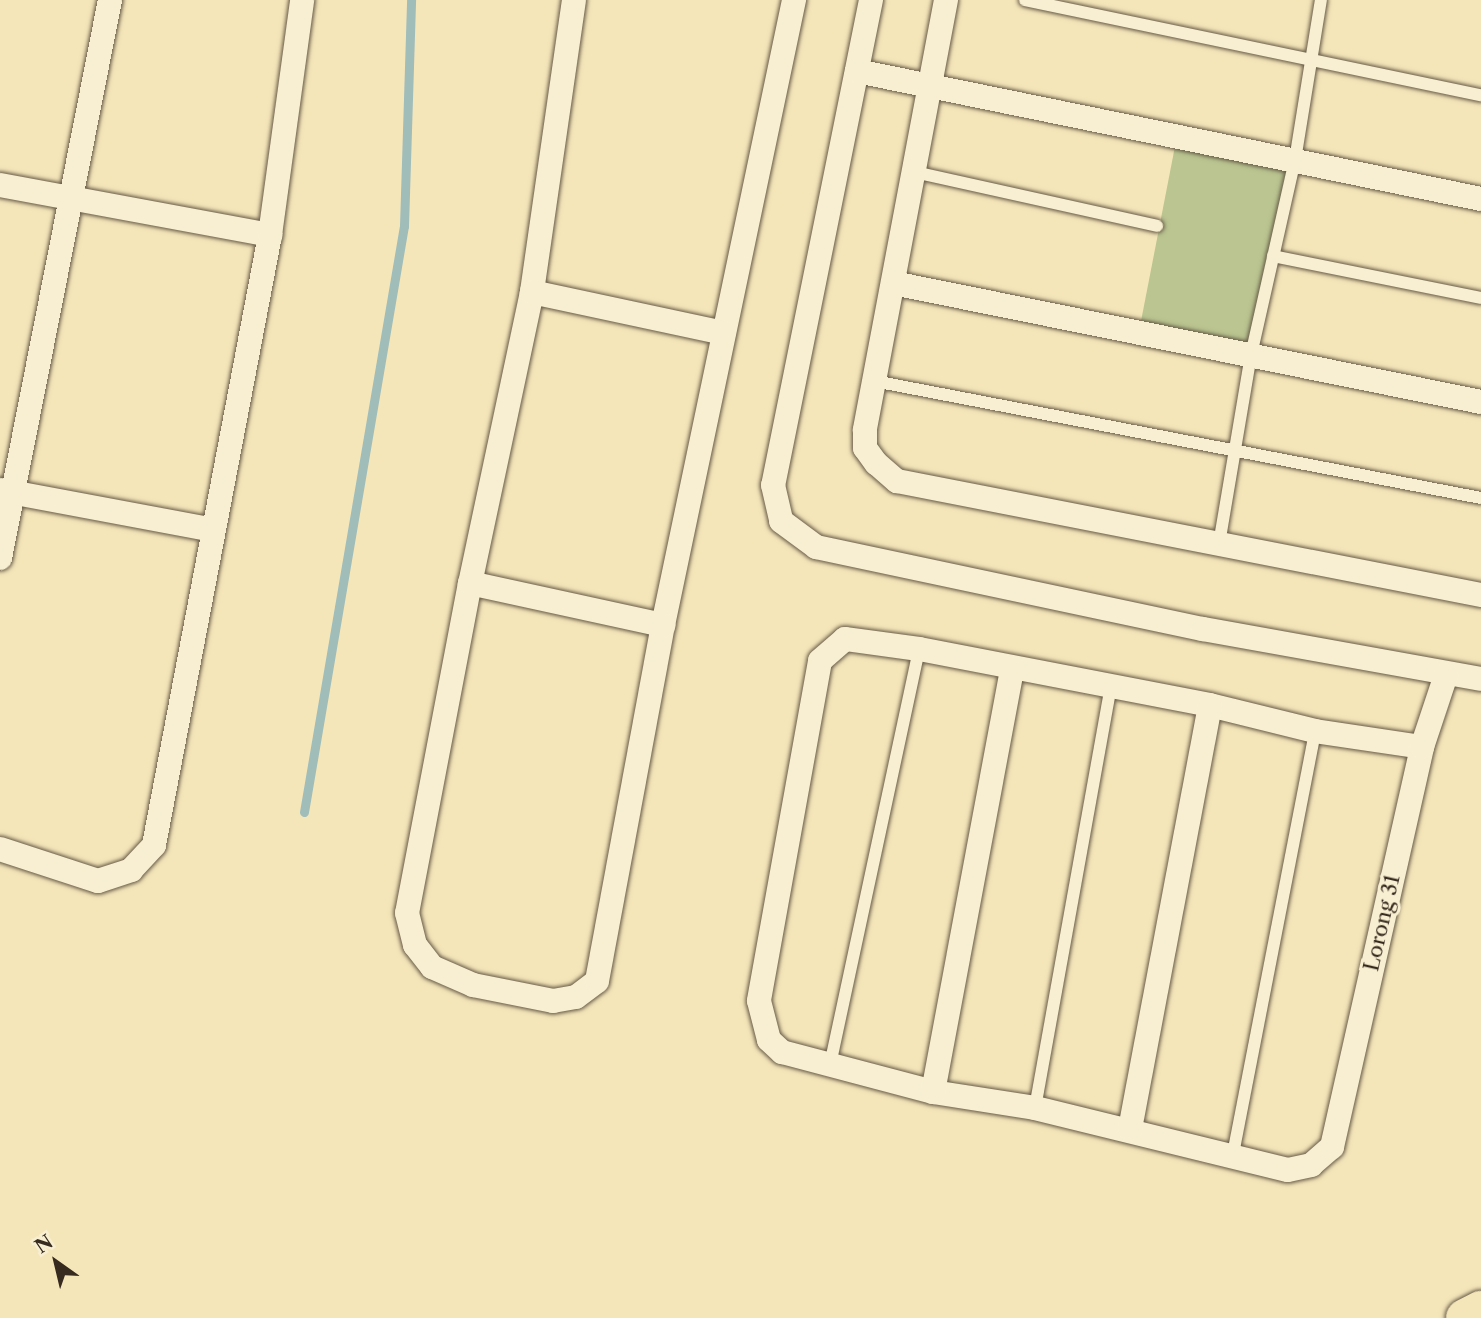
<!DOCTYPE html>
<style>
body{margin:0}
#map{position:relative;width:1481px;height:1318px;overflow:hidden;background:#f5e6ba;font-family:"Libre Caslon Text",serif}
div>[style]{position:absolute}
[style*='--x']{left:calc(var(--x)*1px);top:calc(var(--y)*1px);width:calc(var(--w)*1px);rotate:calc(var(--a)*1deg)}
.green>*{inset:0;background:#bac591;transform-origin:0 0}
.stream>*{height:9px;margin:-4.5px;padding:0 4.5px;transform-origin:4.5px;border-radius:4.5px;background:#a0bdb9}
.roads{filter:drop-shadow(0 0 2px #665a46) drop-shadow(0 0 2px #665a46)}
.lane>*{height:12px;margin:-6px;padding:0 6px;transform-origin:6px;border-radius:6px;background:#f8efd2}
.street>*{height:24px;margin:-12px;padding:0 12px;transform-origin:12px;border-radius:12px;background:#f8efd2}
.primary>*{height:38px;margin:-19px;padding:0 19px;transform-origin:19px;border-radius:19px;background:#f5e6ba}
span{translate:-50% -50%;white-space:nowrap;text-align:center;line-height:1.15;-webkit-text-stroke:6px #f8efd2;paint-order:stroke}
.street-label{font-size:21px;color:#372b1f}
.north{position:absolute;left:21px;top:1227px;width:70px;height:70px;-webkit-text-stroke:5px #f8efd2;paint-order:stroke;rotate:326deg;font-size:19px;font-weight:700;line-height:28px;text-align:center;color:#372b1f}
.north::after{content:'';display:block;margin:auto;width:24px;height:32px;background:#372b1f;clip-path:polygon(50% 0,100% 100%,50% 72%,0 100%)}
</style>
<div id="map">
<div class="green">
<i style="left:1177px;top:136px;width:120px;height:201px;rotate:11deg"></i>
</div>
<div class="stream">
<i style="--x:304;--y:812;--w:594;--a:-80.32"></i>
<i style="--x:404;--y:226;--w:226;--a:-88.2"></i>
</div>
<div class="roads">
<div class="lane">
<i style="--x:1025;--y:0;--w:466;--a:11.8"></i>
<i style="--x:914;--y:172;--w:249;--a:12.5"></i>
<i style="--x:1273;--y:256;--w:212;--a:11.4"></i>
<i style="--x:874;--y:381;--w:618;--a:10.91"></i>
<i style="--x:1219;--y:544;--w:192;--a:-80.4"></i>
<i style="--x:1251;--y:355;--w:200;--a:-77.3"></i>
<i style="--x:1295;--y:160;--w:162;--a:-80.8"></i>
<i style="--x:830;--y:1065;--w:425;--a:-77.9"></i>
<i style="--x:1035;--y:1108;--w:430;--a:-79.8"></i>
<i style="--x:1233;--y:1154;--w:431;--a:-79"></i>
</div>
<div class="street">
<i style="--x:574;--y:0;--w:295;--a:98.2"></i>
<i style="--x:532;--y:292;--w:298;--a:102"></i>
<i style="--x:470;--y:583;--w:336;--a:100.8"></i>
<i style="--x:407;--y:913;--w:33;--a:76"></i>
<i style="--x:415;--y:945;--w:28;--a:52"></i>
<i style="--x:432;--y:967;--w:45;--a:23.7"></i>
<i style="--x:473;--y:985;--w:82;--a:11.3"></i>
<i style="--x:553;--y:1001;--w:23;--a:-10"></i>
<i style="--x:576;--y:997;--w:26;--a:-37"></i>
<i style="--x:597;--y:981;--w:362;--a:-79.5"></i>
<i style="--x:663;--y:625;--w:639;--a:-78.16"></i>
<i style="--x:871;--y:0;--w:495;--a:101.4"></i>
<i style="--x:773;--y:485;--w:37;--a:77"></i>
<i style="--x:781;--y:521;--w:44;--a:36.6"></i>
<i style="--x:816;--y:547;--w:396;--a:12"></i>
<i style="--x:1203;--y:629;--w:282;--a:10.2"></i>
<i style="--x:946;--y:0;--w:438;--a:100.7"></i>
<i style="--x:865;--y:430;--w:18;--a:90"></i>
<i style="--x:865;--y:448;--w:19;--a:54"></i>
<i style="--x:876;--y:463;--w:28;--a:41"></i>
<i style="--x:897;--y:481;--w:595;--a:11.05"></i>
<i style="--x:857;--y:71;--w:637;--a:11.59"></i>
<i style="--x:0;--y:185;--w:275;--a:10.5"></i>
<i style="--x:893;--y:283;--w:600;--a:11.44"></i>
<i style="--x:532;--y:292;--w:196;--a:12.1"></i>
<i style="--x:0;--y:490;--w:217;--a:10.6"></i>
<i style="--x:0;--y:558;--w:569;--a:-78.85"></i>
<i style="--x:470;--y:583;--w:198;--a:12.3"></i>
<i style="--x:1422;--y:747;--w:108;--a:-171.5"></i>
<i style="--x:1315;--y:731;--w:108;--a:-166.1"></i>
<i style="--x:1210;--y:705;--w:296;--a:-169.1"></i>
<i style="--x:919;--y:649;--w:75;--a:-172.3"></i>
<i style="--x:845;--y:639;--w:33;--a:139"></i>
<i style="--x:820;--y:661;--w:345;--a:100.2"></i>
<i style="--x:759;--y:1001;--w:40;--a:75.6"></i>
<i style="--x:769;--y:1040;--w:18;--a:43"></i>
<i style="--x:782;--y:1052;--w:156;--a:14.8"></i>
<i style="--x:933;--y:1092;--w:103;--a:8.9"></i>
<i style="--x:1035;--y:1108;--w:260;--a:13.8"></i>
<i style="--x:1288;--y:1170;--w:24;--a:-12"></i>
<i style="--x:1311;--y:1165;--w:28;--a:-41"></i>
<i style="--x:1332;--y:1147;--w:410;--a:-77.3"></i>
<i style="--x:1422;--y:747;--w:76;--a:-71.6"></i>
<i style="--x:0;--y:849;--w:103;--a:18.1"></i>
<i style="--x:98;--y:881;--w:35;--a:-18"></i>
<i style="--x:131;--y:870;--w:34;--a:-47"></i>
<i style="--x:154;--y:845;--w:621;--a:-79.23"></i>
<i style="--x:270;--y:235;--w:237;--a:-82.2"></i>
<i style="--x:933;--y:1092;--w:431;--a:-79.4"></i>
<i style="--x:1130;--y:1129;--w:431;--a:-79.3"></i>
</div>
<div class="primary">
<i style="--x:1465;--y:1318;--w:18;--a:-27"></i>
</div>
</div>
<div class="street-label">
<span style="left:1382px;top:923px;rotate:-77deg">Lorong 31</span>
</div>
<div class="north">N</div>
</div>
